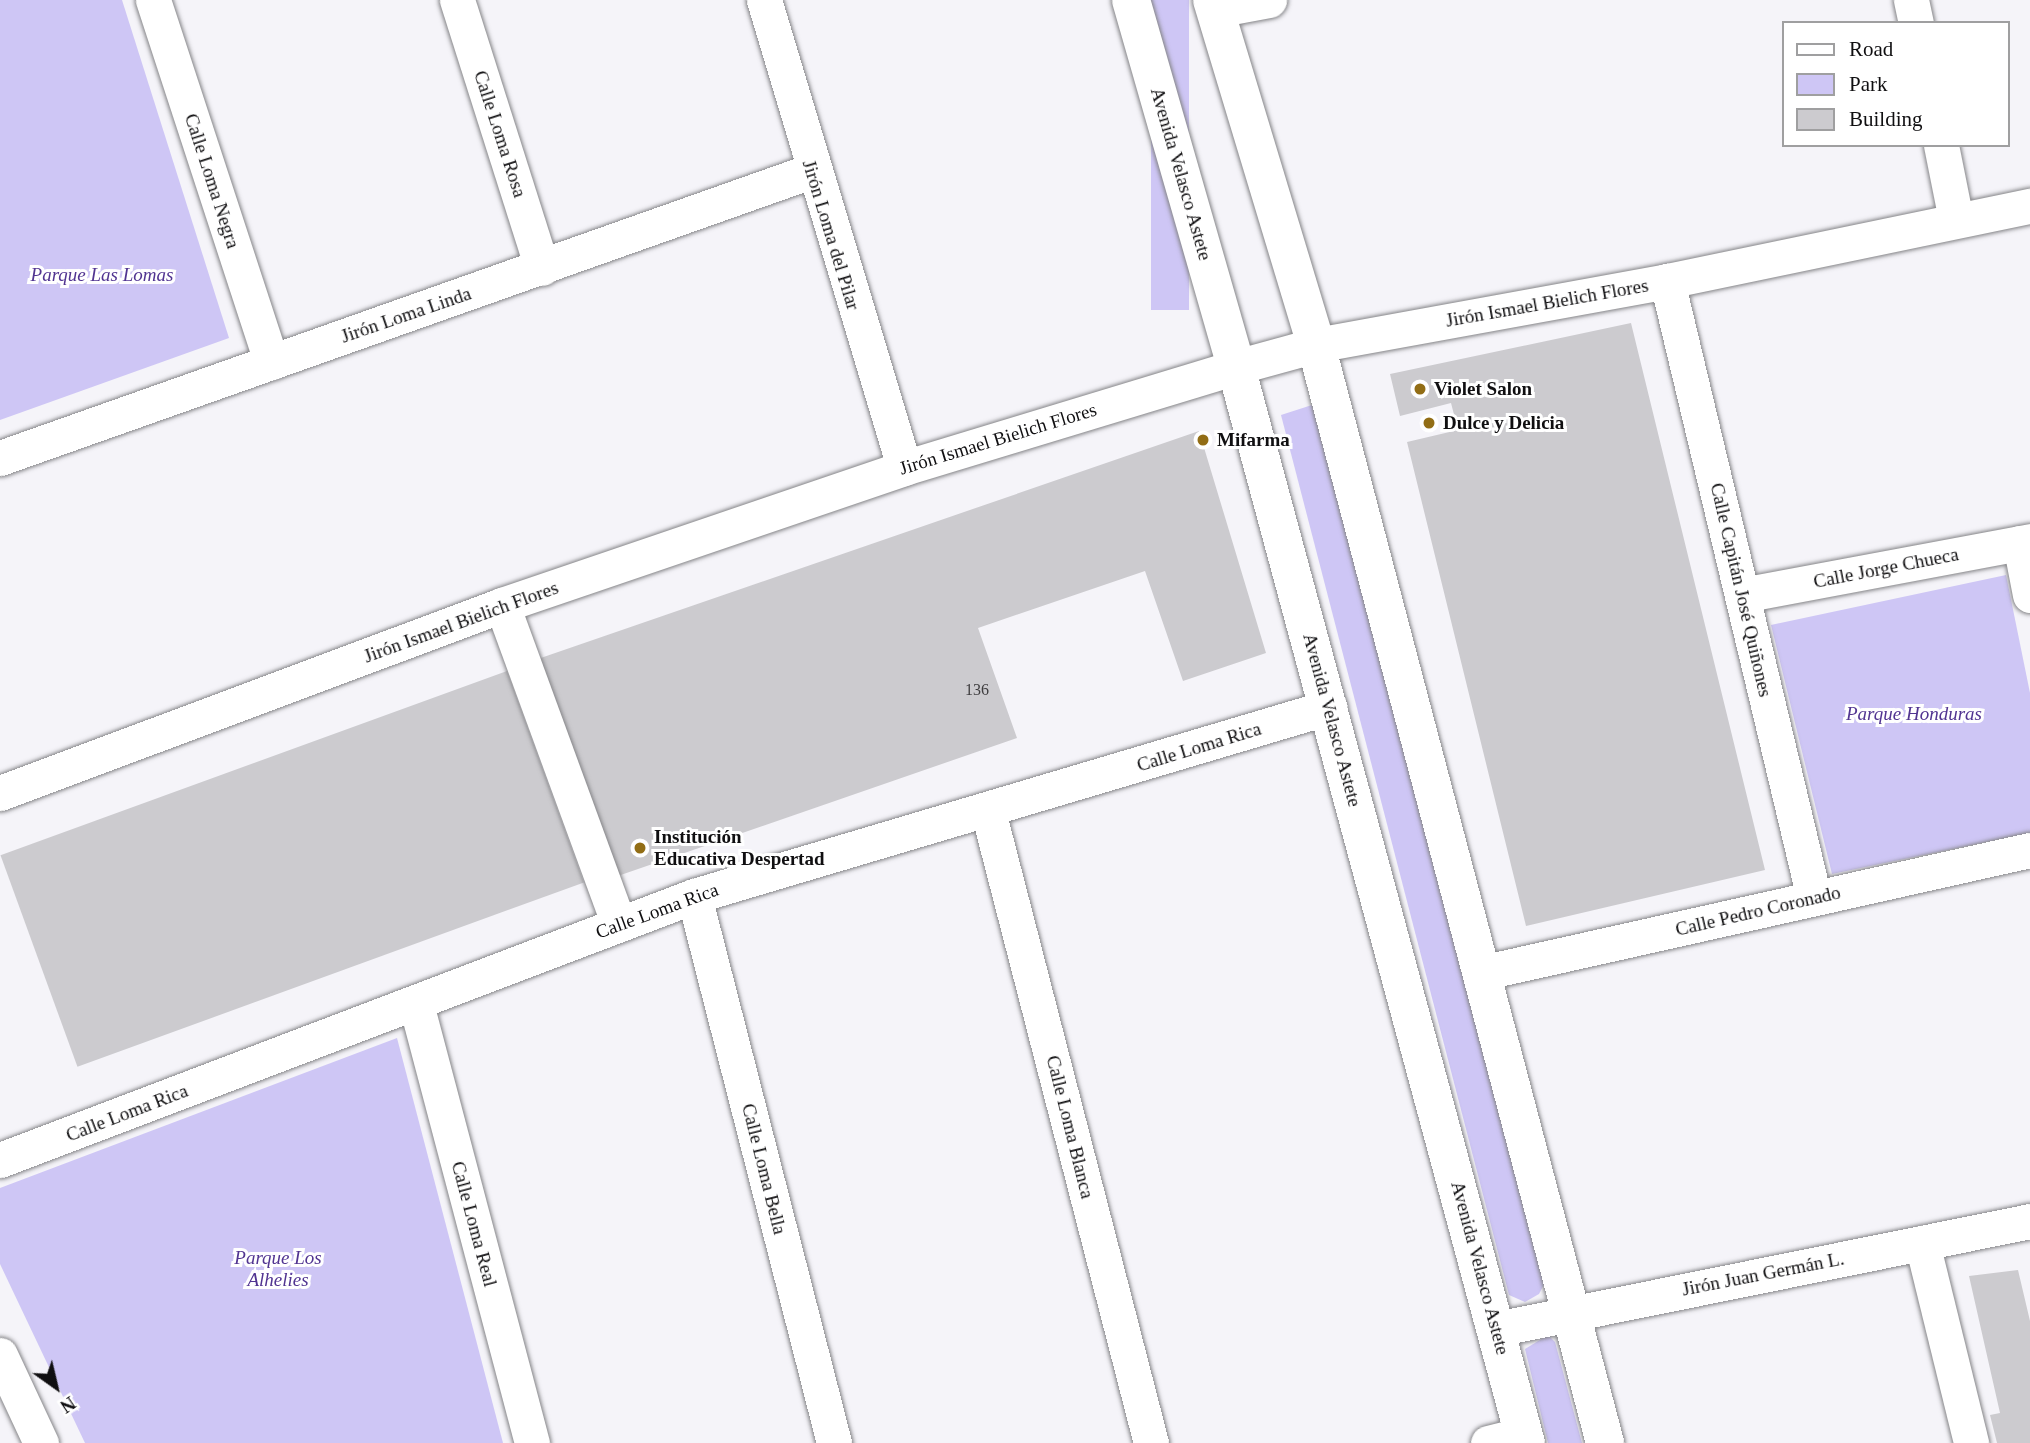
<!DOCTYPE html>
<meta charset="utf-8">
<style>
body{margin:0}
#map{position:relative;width:2030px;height:1443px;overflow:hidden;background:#f5f4f9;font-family:Georgia,serif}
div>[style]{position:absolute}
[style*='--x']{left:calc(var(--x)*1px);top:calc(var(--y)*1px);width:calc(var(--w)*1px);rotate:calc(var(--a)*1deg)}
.green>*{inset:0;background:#cec6f5;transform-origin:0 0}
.building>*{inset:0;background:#cccbcf;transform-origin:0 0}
.roads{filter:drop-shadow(0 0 2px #858588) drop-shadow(0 0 2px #858588)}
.minor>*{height:35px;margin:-17.5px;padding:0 17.5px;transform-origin:17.5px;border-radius:17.5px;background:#fff}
.major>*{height:38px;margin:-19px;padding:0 19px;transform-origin:19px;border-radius:19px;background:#fff}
.dots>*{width:19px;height:19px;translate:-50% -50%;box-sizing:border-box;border:4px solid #fff;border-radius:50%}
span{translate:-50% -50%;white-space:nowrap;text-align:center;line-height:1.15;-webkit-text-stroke:6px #fff;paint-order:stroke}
.number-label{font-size:16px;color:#3f3e40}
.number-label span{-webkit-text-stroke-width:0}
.street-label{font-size:19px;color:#100f11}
.park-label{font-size:19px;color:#513491;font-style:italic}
.poi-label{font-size:19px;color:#100f11;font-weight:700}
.left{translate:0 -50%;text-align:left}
.legend{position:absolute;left:1782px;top:21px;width:228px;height:126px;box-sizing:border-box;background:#fff;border:2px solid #9f9fa0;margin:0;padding:9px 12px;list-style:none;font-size:21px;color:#100f11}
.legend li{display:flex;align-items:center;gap:14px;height:35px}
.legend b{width:35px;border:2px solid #9f9fa0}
.north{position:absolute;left:21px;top:1352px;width:70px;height:70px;-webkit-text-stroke:5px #fff;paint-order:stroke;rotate:146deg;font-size:19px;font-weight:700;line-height:28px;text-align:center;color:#100f11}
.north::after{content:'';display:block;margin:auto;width:24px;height:32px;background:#100f11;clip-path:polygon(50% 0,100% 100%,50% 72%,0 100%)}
</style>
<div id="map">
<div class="green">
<i style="clip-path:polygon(0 0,122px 0,229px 338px,0 420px)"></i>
<i style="left:1151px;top:0;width:38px;height:310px"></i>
<i style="clip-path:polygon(1312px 405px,1548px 1277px,1539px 1294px,1525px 1302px,1509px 1295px,1281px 415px)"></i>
<i style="clip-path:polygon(2006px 575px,2030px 693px,2030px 833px,1832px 874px,1771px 625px)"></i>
<i style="clip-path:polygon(397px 1038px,503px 1443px,85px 1443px,0 1264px,0 1188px)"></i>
<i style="clip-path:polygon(1548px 1335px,1555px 1342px,1582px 1443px,1548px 1443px,1525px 1349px)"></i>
</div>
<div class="building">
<i style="clip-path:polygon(1631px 323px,1765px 870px,1526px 926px,1407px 442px,1458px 430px,1451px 403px,1400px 416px,1390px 374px)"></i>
<i style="clip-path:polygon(1199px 431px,1266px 653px,1183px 681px,1145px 571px,978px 628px,1017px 738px,612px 878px,532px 661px)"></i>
<i style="left:507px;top:671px;width:225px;height:539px;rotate:70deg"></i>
<i style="clip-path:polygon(2018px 1270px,2030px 1321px,2030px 1443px,1997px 1443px,1990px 1415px,2000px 1413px,1969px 1276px)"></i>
</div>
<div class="roads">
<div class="minor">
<i style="--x:153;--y:0;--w:381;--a:71.9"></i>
<i style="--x:457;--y:0;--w:281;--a:72.4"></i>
<i style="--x:764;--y:0;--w:488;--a:73.3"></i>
<i style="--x:1911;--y:0;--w:24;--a:78"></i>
<i style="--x:1215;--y:10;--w:55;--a:-10.5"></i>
<i style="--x:1941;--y:145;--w:76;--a:78.7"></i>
<i style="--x:1667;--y:281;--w:634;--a:76.6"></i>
<i style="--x:0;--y:458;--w:860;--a:-19.49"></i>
<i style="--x:2020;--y:543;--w:53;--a:79.1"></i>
<i style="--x:1742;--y:595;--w:293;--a:-10.6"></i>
<i style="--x:502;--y:605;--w:340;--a:69.9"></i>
<i style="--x:0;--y:793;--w:536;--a:-20.53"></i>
<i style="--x:502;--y:605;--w:425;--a:-18.8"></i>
<i style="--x:904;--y:468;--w:347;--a:-16.9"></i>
<i style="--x:1236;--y:367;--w:83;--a:-15.4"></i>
<i style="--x:1316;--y:345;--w:357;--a:-10.3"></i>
<i style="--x:1667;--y:281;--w:371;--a:-11.7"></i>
<i style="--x:988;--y:811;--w:653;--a:75.54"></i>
<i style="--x:694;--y:896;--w:565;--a:75.64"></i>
<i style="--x:1485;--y:972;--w:558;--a:-12.62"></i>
<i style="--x:416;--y:1004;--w:454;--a:75.2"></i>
<i style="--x:0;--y:1160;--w:743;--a:-20.83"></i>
<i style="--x:694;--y:896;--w:663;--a:-16.57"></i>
<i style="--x:1922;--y:1243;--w:206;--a:76.2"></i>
<i style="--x:1496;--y:1329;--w:545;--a:-11.43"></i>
<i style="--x:0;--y:1355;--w:97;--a:65"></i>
<i style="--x:1488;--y:1443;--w:37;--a:-14"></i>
</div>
<div class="major">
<i style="--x:1131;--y:0;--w:382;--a:74"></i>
<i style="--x:1236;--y:367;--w:1114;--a:74.92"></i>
<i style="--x:1212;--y:0;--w:360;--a:73.2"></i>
<i style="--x:1316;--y:345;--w:1135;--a:75.25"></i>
</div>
</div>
<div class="dots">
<i style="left:1420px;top:389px;background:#926d15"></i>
<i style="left:1429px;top:423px;background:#926d15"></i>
<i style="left:1203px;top:440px;background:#926d15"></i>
<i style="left:640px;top:848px;background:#926d15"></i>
</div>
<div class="number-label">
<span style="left:977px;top:690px">136</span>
</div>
<div class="street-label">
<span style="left:500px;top:134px;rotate:72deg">Calle Loma Rosa</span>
<span style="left:1181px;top:174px;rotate:74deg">Avenida Velasco Astete</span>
<span style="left:212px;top:181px;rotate:72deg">Calle Loma Negra</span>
<span style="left:831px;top:235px;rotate:73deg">Jirón Loma del Pilar</span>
<span style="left:1547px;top:303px;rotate:-10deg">Jirón Ismael Bielich Flores</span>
<span style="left:406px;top:315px;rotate:-19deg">Jirón Loma Linda</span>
<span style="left:998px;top:439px;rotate:-17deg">Jirón Ismael Bielich Flores</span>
<span style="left:1886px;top:568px;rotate:-11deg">Calle Jorge Chueca</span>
<span style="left:1741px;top:590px;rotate:77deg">Calle Capitán José Quiñones</span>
<span style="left:461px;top:622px;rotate:-20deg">Jirón Ismael Bielich Flores</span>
<span style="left:1332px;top:720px;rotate:75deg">Avenida Velasco Astete</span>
<span style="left:1199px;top:747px;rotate:-17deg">Calle Loma Rica</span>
<span style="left:657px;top:911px;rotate:-20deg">Calle Loma Rica</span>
<span style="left:1758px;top:911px;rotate:-13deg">Calle Pedro Coronado</span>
<span style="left:127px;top:1113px;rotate:-21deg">Calle Loma Rica</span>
<span style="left:1070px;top:1127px;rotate:76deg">Calle Loma Blanca</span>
<span style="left:764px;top:1169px;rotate:76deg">Calle Loma Bella</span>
<span style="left:474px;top:1224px;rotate:75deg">Calle Loma Real</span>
<span style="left:1480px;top:1268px;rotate:75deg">Avenida Velasco Astete</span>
<span style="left:1763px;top:1274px;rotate:-11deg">Jirón Juan Germán L.</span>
</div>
<div class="park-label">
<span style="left:102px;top:275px">Parque Las Lomas</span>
<span style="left:1914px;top:714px">Parque Honduras</span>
<span style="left:278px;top:1269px">Parque Los<br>Alhelies</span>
</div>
<div class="poi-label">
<span class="left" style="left:1434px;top:389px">Violet Salon</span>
<span class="left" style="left:1443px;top:423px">Dulce y Delicia</span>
<span class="left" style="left:1217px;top:440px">Mifarma</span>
<span class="left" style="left:654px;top:848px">Institución<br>Educativa Despertad</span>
</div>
<ul class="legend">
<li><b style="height:9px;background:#fff"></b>Road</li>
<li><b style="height:19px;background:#cec6f5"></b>Park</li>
<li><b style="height:19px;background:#cccbcf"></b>Building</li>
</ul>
<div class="north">N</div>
</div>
